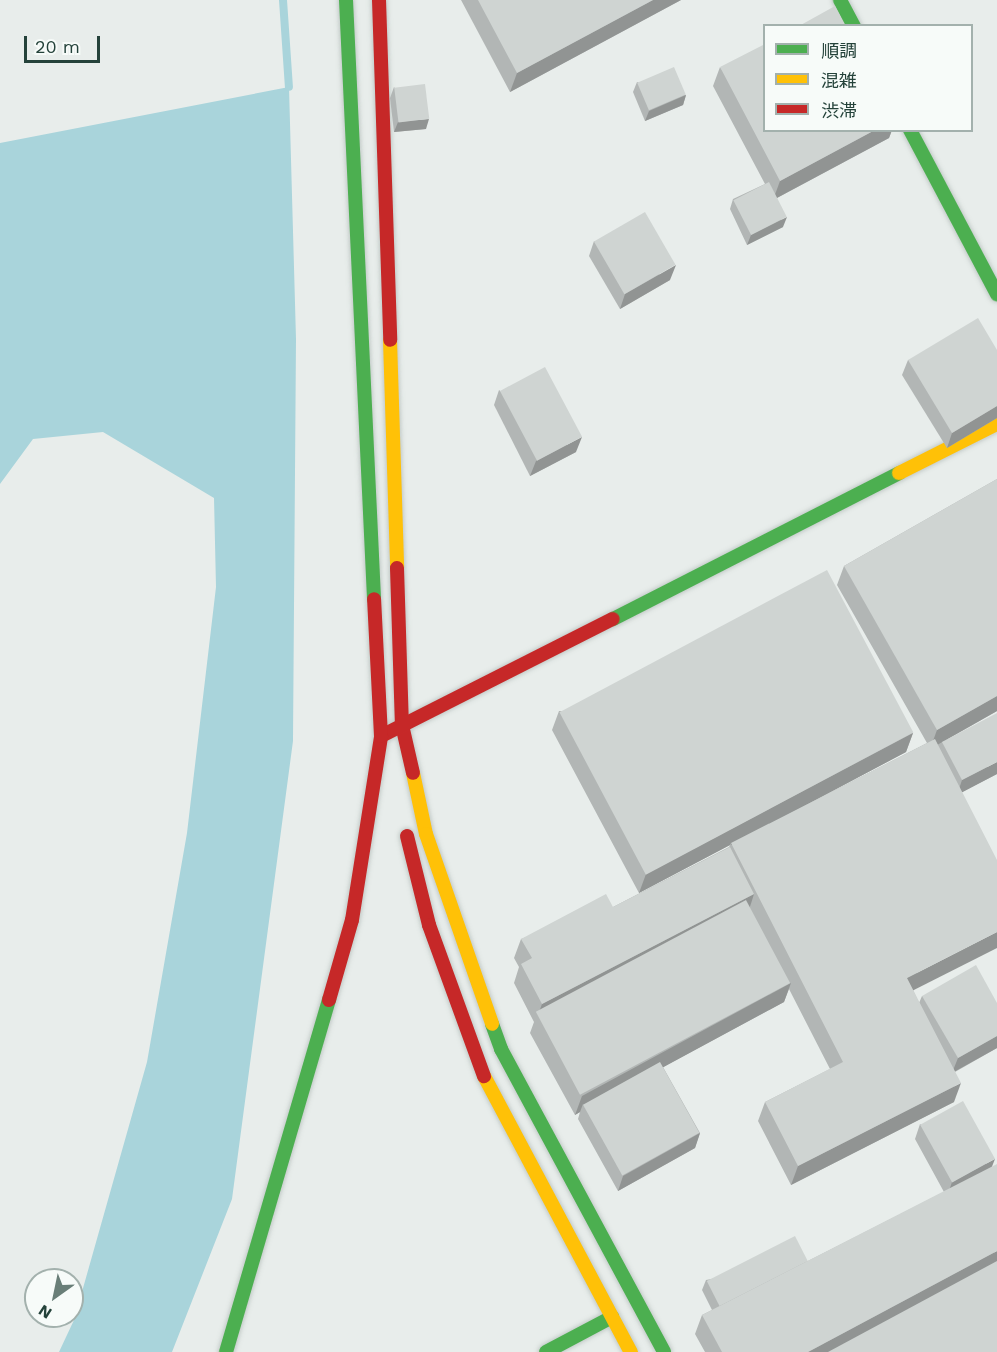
<!DOCTYPE html>
<meta charset="utf-8">
<style>
body{margin:0}
#map{position:relative;width:997px;height:1352px;overflow:hidden;background:#e8edeb;font-family:"Work Sans","Noto Sans JP",sans-serif}
div>[style]{position:absolute}
[style*='--x']{left:calc(var(--x)*1px);top:calc(var(--y)*1px);width:calc(var(--w)*1px);rotate:calc(var(--a)*1deg)}
.water>*{inset:0;background:#a9d4db}
.stream>*{height:8px;margin:-4px;padding:0 4px;transform-origin:4px;border-radius:4px;background:#a9d4db}
.roads{filter:drop-shadow(0 0 2px #c3cbc8) drop-shadow(0 0 2px #c3cbc8)}
.fast>*{height:14px;margin:-7px;padding:0 7px;transform-origin:7px;border-radius:7px;background:#4caf50}
.slow>*{height:14px;margin:-7px;padding:0 7px;transform-origin:7px;border-radius:7px;background:#ffc107}
.jam>*{height:14px;margin:-7px;padding:0 7px;transform-origin:7px;border-radius:7px;background:#c62828}
.wall>*{inset:0;background:#b2b6b5}
.shaded-wall>*{inset:0;background:#919493}
.building>*{inset:0;background:#cfd4d2;transform-origin:0 0}
span{translate:-50% -50%;white-space:nowrap;text-align:center;line-height:1.15;-webkit-text-stroke:4.5px #f7fbf9;paint-order:stroke}
.legend{position:absolute;left:763px;top:24px;width:210px;height:108px;box-sizing:border-box;background:#f7fbf9;border:2px solid #a3b1ad;margin:0;padding:8px 10px;list-style:none;font-size:18px;color:#24423a}
.legend li{display:flex;align-items:center;gap:12px;height:30px}
.legend b{width:30px;border:2px solid #a3b1ad}
.north{position:absolute;left:24px;top:1268px;width:60px;height:60px;box-sizing:border-box;background:#f7fbf9;border:2px solid #a3b1ad;border-radius:50%;rotate:213deg;font-size:16px;font-weight:700;line-height:24px;text-align:center;color:#24423a}
.north::after{content:'';display:block;margin:auto;width:21px;height:27px;background:#697e78;clip-path:polygon(50% 0,100% 100%,50% 72%,0 100%)}
.scale{position:absolute;left:24px;top:36px;width:76px;height:27px;box-sizing:border-box;border:3px solid #24423a;border-top:0;padding-left:8px;font-size:18px;line-height:21px;white-space:nowrap;color:#24423a;-webkit-text-stroke:4px #f7fbf9;paint-order:stroke}
</style>
<div id="map">
<div class="water">
<i style="clip-path:polygon(289px 87px,296px 339px,293px 741px,232px 1199px,172px 1352px,59px 1352px,74px 1320px,147px 1062px,187px 833px,216px 587px,214px 498px,103px 432px,33px 439px,0 484px,0 143px)"></i>
</div>
<div class="stream">
<i style="--x:283;--y:0;--w:87;--a:86.1"></i>
</div>
<div class="roads">
<div class="fast">
<i style="--x:346;--y:0;--w:600;--a:87.32"></i>
<i style="--x:840;--y:0;--w:30;--a:62"></i>
<i style="--x:910;--y:130;--w:186;--a:62.1"></i>
<i style="--x:613;--y:619;--w:321;--a:-27"></i>
<i style="--x:492;--y:1024;--w:27;--a:70"></i>
<i style="--x:501;--y:1049;--w:344;--a:61.7"></i>
<i style="--x:226;--y:1352;--w:367;--a:-73.7"></i>
<i style="--x:546;--y:1352;--w:75;--a:-27.9"></i>
</div>
<div class="slow">
<i style="--x:390;--y:340;--w:228;--a:88.2"></i>
<i style="--x:899;--y:473;--w:110;--a:-26.6"></i>
<i style="--x:413;--y:773;--w:62;--a:78"></i>
<i style="--x:426;--y:834;--w:201;--a:70.8"></i>
<i style="--x:484;--y:1076;--w:313;--a:62"></i>
</div>
<div class="jam">
<i style="--x:379;--y:0;--w:340;--a:88.1"></i>
<i style="--x:397;--y:568;--w:157;--a:88.2"></i>
<i style="--x:402;--y:725;--w:49;--a:77.1"></i>
<i style="--x:385;--y:734;--w:255;--a:-26.8"></i>
<i style="--x:407;--y:836;--w:92;--a:76.1"></i>
<i style="--x:429;--y:925;--w:161;--a:70"></i>
<i style="--x:329;--y:1000;--w:83;--a:-74"></i>
<i style="--x:352;--y:920;--w:186;--a:-81"></i>
<i style="--x:381;--y:736;--w:137;--a:-92.9"></i>
</div>
</div>
<div class="wall">
<i style="clip-path:polygon(461px 0,681px 0,510px 92px)"></i>
<i style="clip-path:polygon(720px 67px,765px 130px,892px 130px,889px 138px,777px 198px,783px 227px,747px 245px,730px 209px,733px 199px,765px 184px,713px 86px)"></i>
<i style="clip-path:polygon(637px 82px,686px 95px,683px 105px,645px 121px,633px 92px)"></i>
<i style="clip-path:polygon(394px 87px,426px 129px,394px 132px,390px 98px)"></i>
<i style="clip-path:polygon(594px 241px,670px 280px,620px 309px,589px 256px)"></i>
<i style="clip-path:polygon(997px 350px,997px 418px,947px 448px,902px 375px,908px 360px)"></i>
<i style="clip-path:polygon(499px 390px,576px 452px,530px 476px,494px 405px)"></i>
<i style="clip-path:polygon(997px 479px,997px 711px,948px 739px,997px 774px,962px 792px,913px 990px,919px 1003px,922px 996px,997px 1003px,997px 1048px,955px 1072px,954px 1102px,791px 1185px,758px 1121px,765px 1102px,830px 1069px,789px 989px,784px 1002px,663px 1067px,700px 1133px,695px 1148px,618px 1191px,578px 1119px,580px 1112px,575px 1115px,530px 1033px,534px 1022px,514px 983px,519px 967px,514px 958px,521px 939px,613px 907px,729px 847px,730px 845px,639px 893px,552px 730px,559px 711px,913px 733px,906px 752px,806px 805px,927px 743px,837px 585px,844px 566px)"></i>
<i style="clip-path:polygon(920px 1124px,992px 1167px,997px 1352px,705px 1352px,695px 1334px,702px 1315px,712px 1310px,702px 1290px,706px 1280px,808px 1261px,944px 1192px,915px 1139px)"></i>
</div>
<div class="shaded-wall">
<i style="clip-path:polygon(653px 0,681px 0,510px 92px,517px 73px)"></i>
<i style="clip-path:polygon(686px 95px,683px 105px,645px 121px,649px 111px)"></i>
<i style="clip-path:polygon(429px 119px,426px 129px,394px 132px,398px 122px)"></i>
<i style="clip-path:polygon(875px 130px,892px 130px,889px 138px,773px 200px,780px 181px)"></i>
<i style="clip-path:polygon(787px 217px,783px 227px,747px 245px,751px 235px)"></i>
<i style="clip-path:polygon(676px 265px,670px 280px,620px 309px,625px 294px)"></i>
<i style="clip-path:polygon(997px 406px,997px 418px,947px 448px,952px 433px)"></i>
<i style="clip-path:polygon(582px 437px,576px 452px,530px 476px,536px 461px)"></i>
<i style="clip-path:polygon(997px 696px,997px 711px,930px 749px,937px 730px)"></i>
<i style="clip-path:polygon(913px 733px,906px 752px,731px 845px,731px 843px,730px 845px,639px 893px,646px 874px)"></i>
<i style="clip-path:polygon(997px 762px,997px 774px,957px 795px,962px 780px)"></i>
<i style="clip-path:polygon(754px 894px,748px 913px,538px 1015px,542px 1004px)"></i>
<i style="clip-path:polygon(997px 932px,997px 948px,900px 997px,907px 978px)"></i>
<i style="clip-path:polygon(791px 983px,784px 1002px,586px 1109px,583px 1104px,580px 1112px,575px 1115px,582px 1096px)"></i>
<i style="clip-path:polygon(997px 1036px,997px 1048px,952px 1073px,958px 1058px)"></i>
<i style="clip-path:polygon(961px 1083px,954px 1102px,791px 1185px,798px 1166px)"></i>
<i style="clip-path:polygon(700px 1133px,695px 1148px,618px 1191px,623px 1176px)"></i>
<i style="clip-path:polygon(995px 1159px,989px 1174px,947px 1197px,952px 1182px)"></i>
<i style="clip-path:polygon(997px 1251px,997px 1267px,836px 1352px,808px 1352px)"></i>
</div>
<div class="building">
<i style="clip-path:polygon(478px 0,653px 0,517px 73px)"></i>
<i style="clip-path:polygon(835px 6px,845px 26px,799px 26px)"></i>
<i style="clip-path:polygon(765px 44px,765px 130px,875px 130px,780px 181px,720px 67px)"></i>
<i style="left:674px;top:67px;width:30px;height:40px;rotate:67deg"></i>
<i style="left:425px;top:84px;width:35px;height:31px;rotate:83deg"></i>
<i style="left:769px;top:182px;width:39px;height:40px;rotate:63deg"></i>
<i style="left:645px;top:212px;width:61px;height:59px;rotate:60deg"></i>
<i style="clip-path:polygon(978px 318px,997px 350px,997px 406px,952px 433px,908px 360px)"></i>
<i style="left:545px;top:367px;width:79px;height:51px;rotate:62deg"></i>
<i style="clip-path:polygon(997px 479px,997px 696px,937px 730px,844px 566px)"></i>
<i style="left:827px;top:570px;width:184px;height:303px;rotate:62deg"></i>
<i style="clip-path:polygon(997px 713px,997px 762px,962px 780px,942px 742px)"></i>
<i style="clip-path:polygon(935px 739px,997px 860px,997px 932px,907px 978px,961px 1083px,798px 1166px,765px 1102px,843px 1062px,731px 843px)"></i>
<i style="clip-path:polygon(730px 847px,754px 894px,542px 1004px,521px 964px,532px 958px,521px 939px,606px 894px,613px 907px)"></i>
<i style="left:746px;top:900px;width:94px;height:238px;rotate:62deg"></i>
<i style="clip-path:polygon(976px 965px,997px 1003px,997px 1036px,958px 1058px,922px 996px)"></i>
<i style="left:660px;top:1062px;width:81px;height:88px;rotate:61deg"></i>
<i style="left:963px;top:1101px;width:66px;height:49px;rotate:61deg"></i>
<i style="clip-path:polygon(997px 1164px,997px 1251px,808px 1352px,722px 1352px,702px 1315px)"></i>
<i style="left:795px;top:1236px;width:28px;height:99px;rotate:63deg"></i>
<i style="clip-path:polygon(997px 1261px,997px 1352px,828px 1352px)"></i>
</div>
<ul class="legend">
<li><b style="height:8px;background:#4caf50"></b>順調</li>
<li><b style="height:8px;background:#ffc107"></b>混雑</li>
<li><b style="height:8px;background:#c62828"></b>渋滞</li>
</ul>
<div class="north">N</div>
<div class="scale">20 m</div>
</div>
